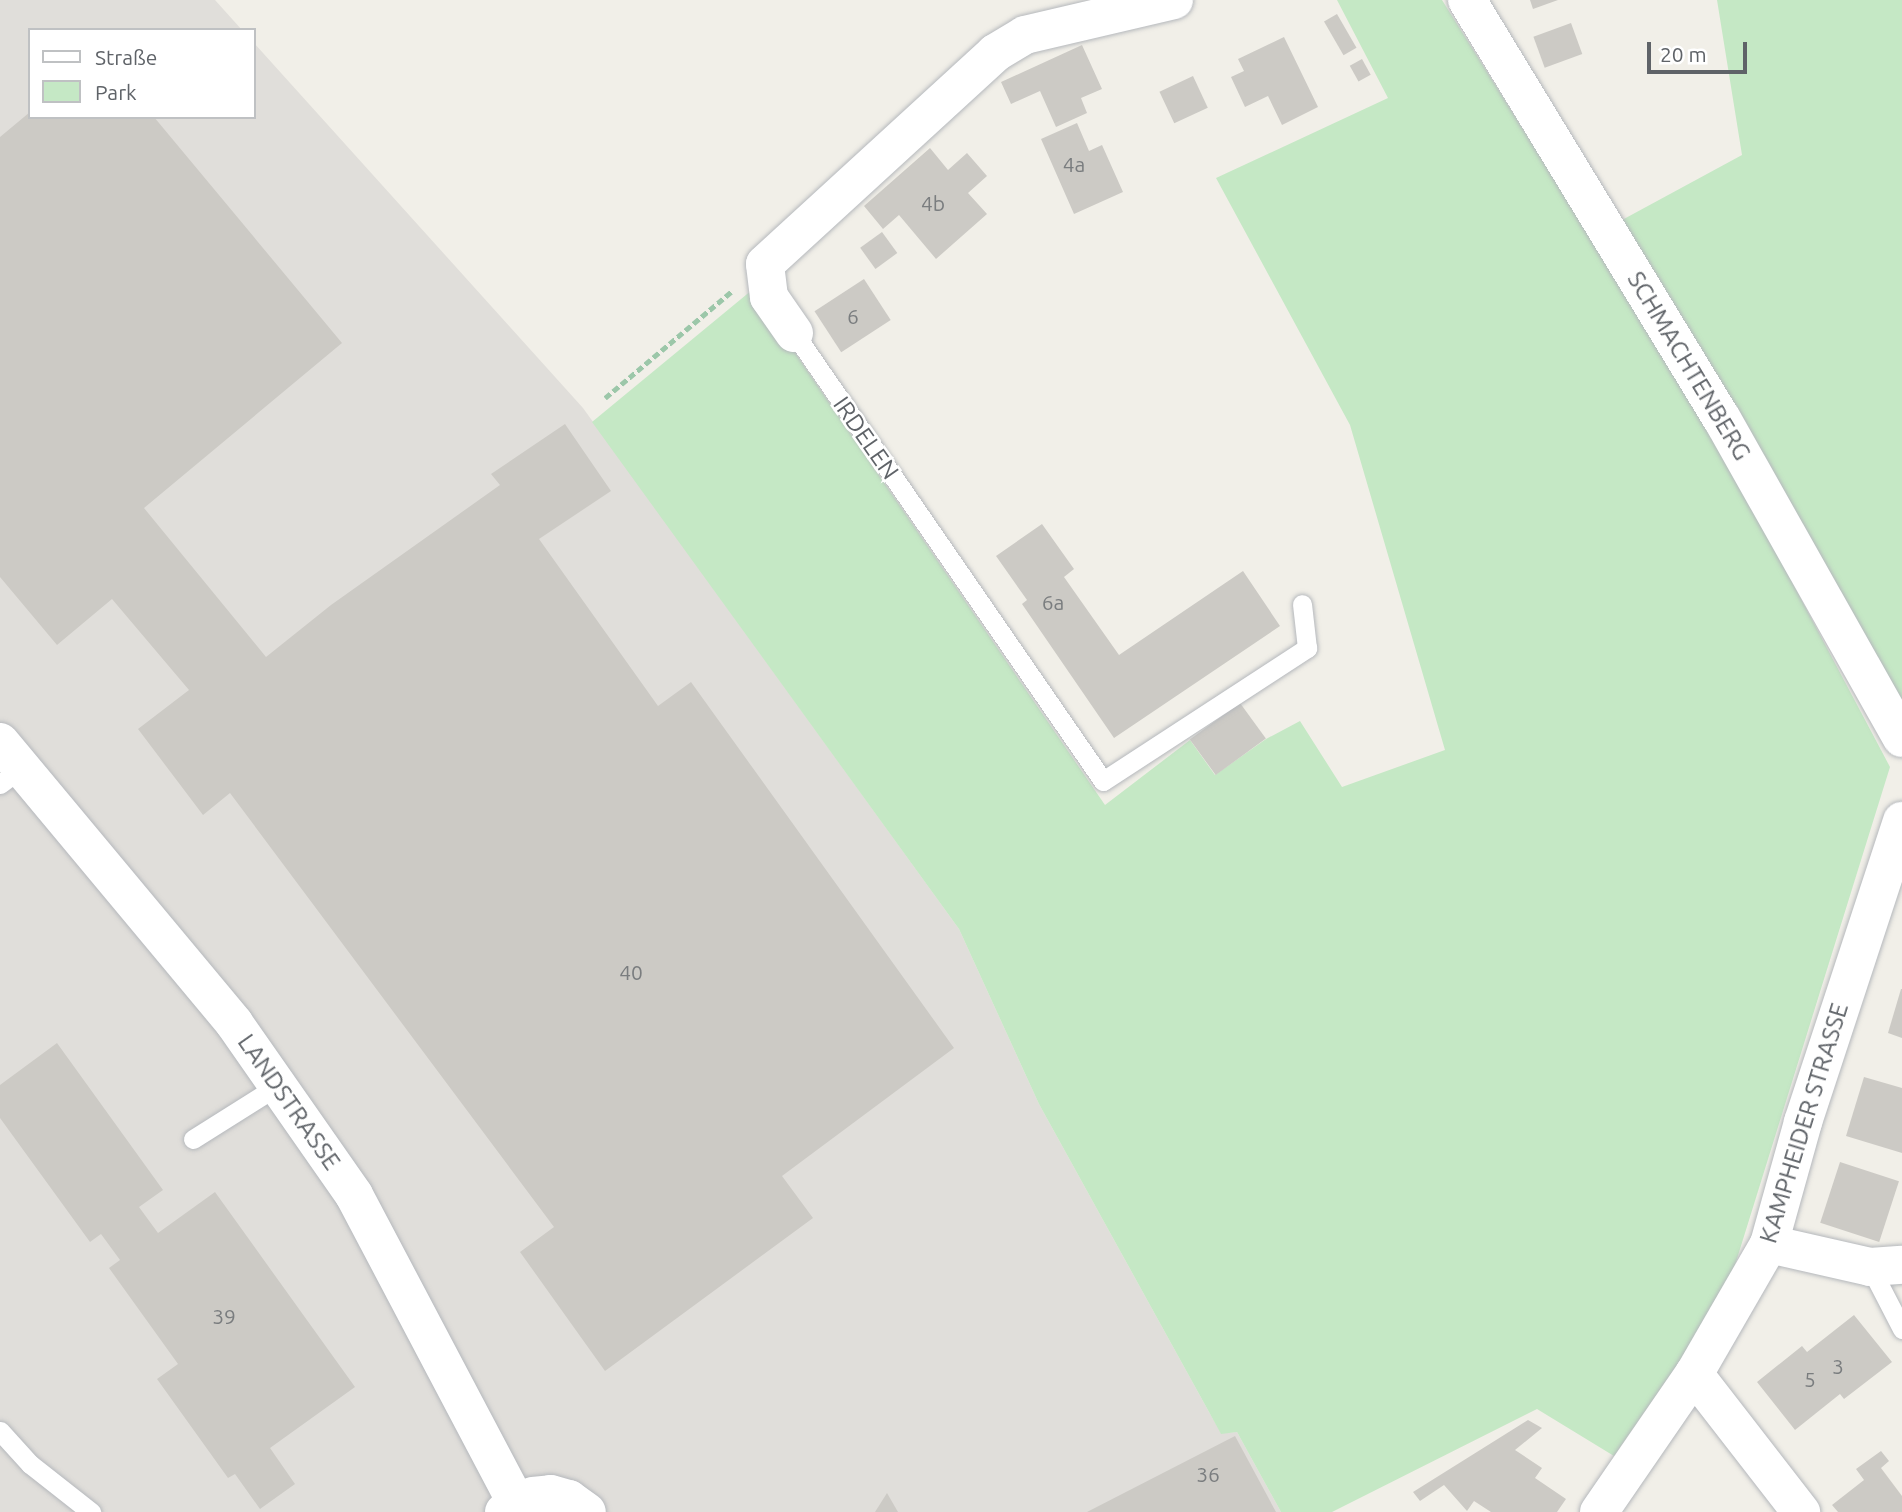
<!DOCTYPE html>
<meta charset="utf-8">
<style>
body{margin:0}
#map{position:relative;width:1902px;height:1512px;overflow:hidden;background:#f1efe8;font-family:Ubuntu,sans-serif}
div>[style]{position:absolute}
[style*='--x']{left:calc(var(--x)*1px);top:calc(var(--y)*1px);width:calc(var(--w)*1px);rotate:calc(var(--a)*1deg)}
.industrial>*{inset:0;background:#e0deda}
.green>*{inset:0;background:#c5e8c5}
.building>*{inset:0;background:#cccac5;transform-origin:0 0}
.path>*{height:4.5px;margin-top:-2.25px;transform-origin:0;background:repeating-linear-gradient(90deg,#9cc7a9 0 7px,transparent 0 10.5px)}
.roads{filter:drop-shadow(0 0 2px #b5b8bc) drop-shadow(0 0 2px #b5b8bc)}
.service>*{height:19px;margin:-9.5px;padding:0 9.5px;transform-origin:9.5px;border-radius:9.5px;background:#fff}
.minor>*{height:38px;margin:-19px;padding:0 19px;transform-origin:19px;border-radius:19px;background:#fff}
.tertiary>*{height:38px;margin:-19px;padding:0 19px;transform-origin:19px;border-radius:19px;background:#fff}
.secondary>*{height:38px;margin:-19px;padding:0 19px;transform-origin:19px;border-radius:19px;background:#fff}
span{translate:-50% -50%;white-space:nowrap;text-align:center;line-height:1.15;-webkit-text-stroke:5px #fff;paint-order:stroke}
.number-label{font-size:21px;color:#7a7d7f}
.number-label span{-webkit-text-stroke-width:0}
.street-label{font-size:24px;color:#5f6368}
.legend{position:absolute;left:28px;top:28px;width:228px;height:91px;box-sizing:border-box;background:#fff;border:2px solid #bfc1c3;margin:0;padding:9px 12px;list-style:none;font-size:21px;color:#5f6368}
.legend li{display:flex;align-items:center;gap:14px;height:35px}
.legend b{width:35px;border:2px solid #bfc1c3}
.scale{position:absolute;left:1647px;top:42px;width:100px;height:32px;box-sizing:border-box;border:4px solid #5f6368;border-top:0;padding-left:9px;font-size:21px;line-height:24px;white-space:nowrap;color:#5f6368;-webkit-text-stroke:5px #fff;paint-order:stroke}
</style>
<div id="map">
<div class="industrial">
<i style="clip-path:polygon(0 0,215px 0,242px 30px,30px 30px,30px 117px,254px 117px,254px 43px,583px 408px,959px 929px,1039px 1104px,1209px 1412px,1221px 1433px,1237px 1432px,1281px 1512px,0 1512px)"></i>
</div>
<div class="green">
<i style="clip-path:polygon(1337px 0,1442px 0,1711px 429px,1890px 767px,1726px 1294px,1614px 1456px,1537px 1409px,1332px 1512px,1281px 1512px,1237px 1432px,1221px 1434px,1209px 1412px,1039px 1104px,959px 929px,592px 422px,752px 290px,1105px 805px,1190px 740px,1215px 775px,1266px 739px,1300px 721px,1342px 787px,1445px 750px,1350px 425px,1216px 178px,1388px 98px)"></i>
<i style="clip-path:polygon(1717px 0,1902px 0,1902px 705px,1622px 220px,1742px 155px)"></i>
</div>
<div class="building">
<i style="clip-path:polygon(1530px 0,1558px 0,1533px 9px)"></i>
<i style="left:1337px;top:14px;width:39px;height:15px;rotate:60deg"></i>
<i style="left:1571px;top:23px;width:33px;height:40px;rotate:70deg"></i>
<i style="clip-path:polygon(1284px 37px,1318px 107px,1282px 125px,1268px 96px,1245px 107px,1231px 77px,1244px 71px,1238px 59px)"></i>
<i style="clip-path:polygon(1082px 45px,1102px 89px,1081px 98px,1087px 113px,1056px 127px,1040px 91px,1011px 104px,1001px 82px)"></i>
<i style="left:1362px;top:59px;width:18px;height:14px;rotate:61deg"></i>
<i style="left:1193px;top:76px;width:35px;height:37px;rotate:65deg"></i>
<i style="clip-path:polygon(30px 112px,30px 117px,154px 117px,342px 343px,144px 508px,266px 657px,331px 605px,500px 485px,491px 474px,565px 424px,611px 491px,539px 539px,658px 706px,691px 682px,954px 1048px,782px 1176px,813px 1218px,605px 1371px,520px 1252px,554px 1227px,230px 793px,203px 815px,138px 729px,189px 690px,112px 599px,57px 645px,0 577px,0 137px)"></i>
<i style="clip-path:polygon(1077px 123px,1089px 151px,1102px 145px,1123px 192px,1074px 214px,1041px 139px)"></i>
<i style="clip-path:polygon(930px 148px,948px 170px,967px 153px,987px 176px,968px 193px,987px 214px,936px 259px,899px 215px,883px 229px,864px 206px)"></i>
<i style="left:882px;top:232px;width:26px;height:27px;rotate:54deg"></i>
<i style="left:864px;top:279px;width:49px;height:59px;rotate:57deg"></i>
<i style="clip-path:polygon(1042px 524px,1074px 569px,1064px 577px,1119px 655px,1243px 571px,1280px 626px,1114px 738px,1022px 604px,1027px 600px,996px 556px)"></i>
<i style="left:1240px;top:703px;width:44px;height:62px;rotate:54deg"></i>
<i style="clip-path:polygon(1901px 989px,1902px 989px,1902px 1038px,1888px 1033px)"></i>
<i style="clip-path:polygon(57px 1043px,163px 1190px,139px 1207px,158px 1233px,215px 1192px,355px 1387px,270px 1448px,295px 1484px,260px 1509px,235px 1474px,228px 1478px,157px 1379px,178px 1364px,109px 1268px,120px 1260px,101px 1234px,90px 1242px,0 1118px,0 1085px)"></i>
<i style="clip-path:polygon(1864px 1077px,1902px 1088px,1902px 1153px,1846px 1136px)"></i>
<i style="left:1840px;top:1162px;width:62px;height:64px;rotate:18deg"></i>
<i style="clip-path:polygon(1854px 1315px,1892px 1362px,1844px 1399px,1840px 1394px,1795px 1430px,1757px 1382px,1802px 1346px,1807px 1352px)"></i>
<i style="clip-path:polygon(1528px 1420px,1542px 1428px,1515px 1450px,1542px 1468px,1535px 1478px,1566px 1499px,1557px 1512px,1491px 1512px,1474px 1501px,1467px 1511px,1444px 1485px,1420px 1501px,1413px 1492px)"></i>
<i style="clip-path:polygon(1235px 1436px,1276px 1512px,1087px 1512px)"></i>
<i style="clip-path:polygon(1881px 1451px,1889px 1461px,1881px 1468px,1902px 1496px,1902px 1512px,1838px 1512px,1832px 1505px,1864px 1480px,1856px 1469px)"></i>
<i style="clip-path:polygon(887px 1493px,898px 1512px,875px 1512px)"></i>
</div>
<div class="path">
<i style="--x:605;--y:398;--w:166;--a:-40.1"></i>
</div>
<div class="roads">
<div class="service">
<i style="--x:794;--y:333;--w:544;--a:55.4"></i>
<i style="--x:1103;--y:781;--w:244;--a:-33.1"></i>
<i style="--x:1307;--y:648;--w:44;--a:-96.5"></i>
<i style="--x:0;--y:784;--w:26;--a:-37"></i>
<i style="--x:193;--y:1139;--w:99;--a:-32.2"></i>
<i style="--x:1870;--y:1267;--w:70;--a:62.7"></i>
<i style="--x:0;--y:1431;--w:45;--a:47.7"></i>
<i style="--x:30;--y:1464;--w:78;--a:38.2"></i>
</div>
<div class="minor">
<i style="--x:1467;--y:0;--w:490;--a:58.7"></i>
<i style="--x:1722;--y:419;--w:366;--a:60.6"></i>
<i style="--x:794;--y:333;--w:44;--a:-124.8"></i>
<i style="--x:769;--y:297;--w:33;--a:-97"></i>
<i style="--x:765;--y:264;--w:312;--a:-42.5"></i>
<i style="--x:995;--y:53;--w:35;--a:-31"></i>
<i style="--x:1025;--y:35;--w:153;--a:-13.2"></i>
<i style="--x:1769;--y:1244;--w:104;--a:12.8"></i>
<i style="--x:1870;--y:1267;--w:32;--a:-4"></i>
<i style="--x:1694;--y:1374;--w:175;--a:52.2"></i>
</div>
<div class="tertiary">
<i style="--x:1599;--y:1512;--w:168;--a:-55.5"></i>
<i style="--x:1694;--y:1374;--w:150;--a:-60"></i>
<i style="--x:1769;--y:1244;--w:127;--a:-74.4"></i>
<i style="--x:1803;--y:1122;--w:317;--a:-71.8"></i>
</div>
<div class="secondary">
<i style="--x:0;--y:742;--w:366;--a:50.2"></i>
<i style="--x:234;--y:1023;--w:210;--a:55.1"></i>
<i style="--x:354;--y:1195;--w:347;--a:62.2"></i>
<i style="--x:504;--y:1512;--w:16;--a:-40"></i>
<i style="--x:516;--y:1502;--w:18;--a:-19"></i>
<i style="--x:533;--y:1496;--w:18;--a:-6"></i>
<i style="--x:551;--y:1494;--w:19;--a:16"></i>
<i style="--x:569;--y:1499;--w:22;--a:36"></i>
</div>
</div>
<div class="number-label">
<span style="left:1074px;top:164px">4a</span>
<span style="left:933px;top:203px">4b</span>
<span style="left:853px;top:316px">6</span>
<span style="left:1053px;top:602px">6a</span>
<span style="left:631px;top:972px">40</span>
<span style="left:224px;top:1316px">39</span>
<span style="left:1838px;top:1366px">3</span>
<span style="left:1810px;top:1379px">5</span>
<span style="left:1208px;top:1474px">36</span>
</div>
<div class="street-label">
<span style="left:1689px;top:366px;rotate:59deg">SCHMACHTENBERG</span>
<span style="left:866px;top:438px;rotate:55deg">IRDELEN</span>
<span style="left:289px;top:1102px;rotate:55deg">LANDSTRASSE</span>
<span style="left:1804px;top:1123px;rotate:-73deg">KAMPHEIDER STRASSE</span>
</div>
<ul class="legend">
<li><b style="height:9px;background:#fff"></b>Straße</li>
<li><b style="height:19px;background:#c5e8c5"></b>Park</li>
</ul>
<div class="scale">20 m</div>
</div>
